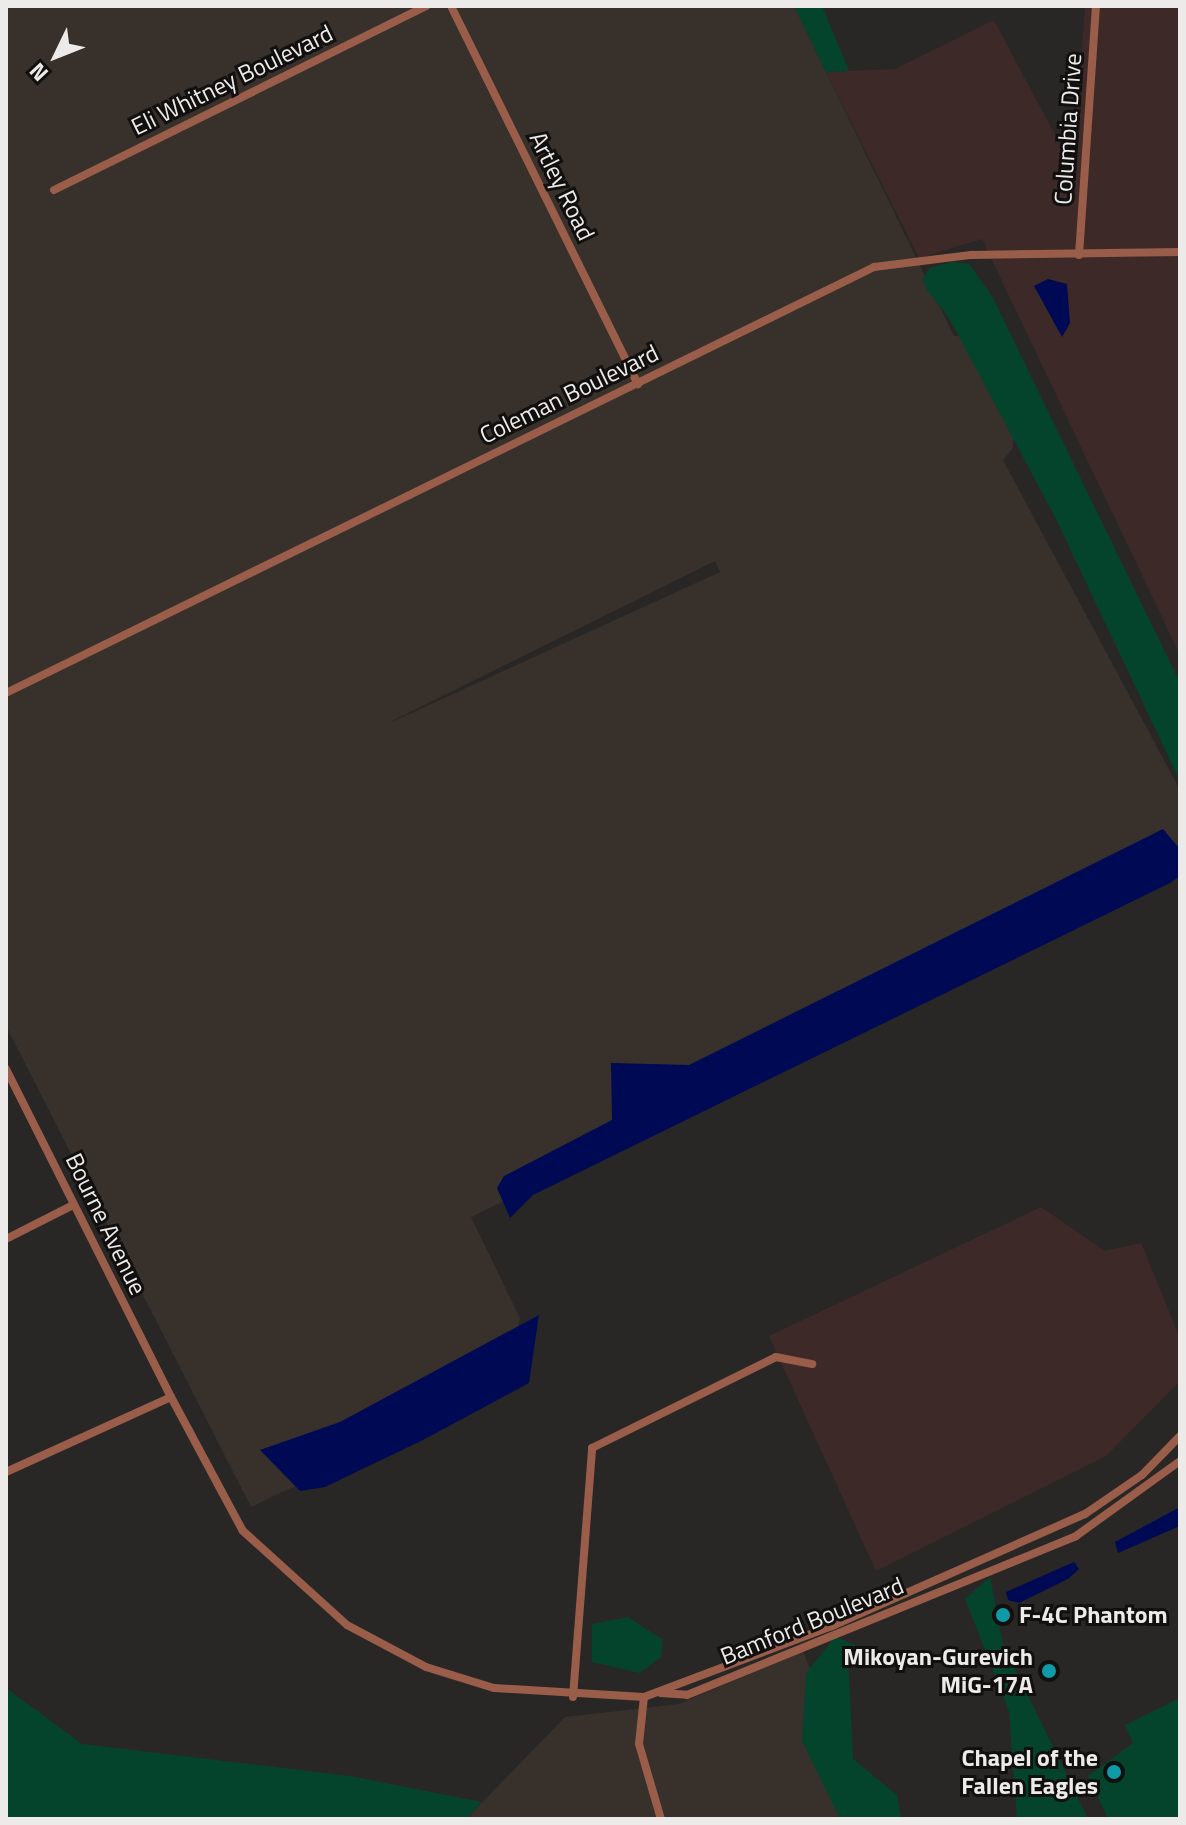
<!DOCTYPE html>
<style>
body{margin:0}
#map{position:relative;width:1186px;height:1825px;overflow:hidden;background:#292726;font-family:"Titillium Web",sans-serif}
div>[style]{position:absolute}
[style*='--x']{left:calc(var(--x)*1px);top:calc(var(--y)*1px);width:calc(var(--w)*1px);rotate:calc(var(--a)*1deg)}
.commercial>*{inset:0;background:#3d2927}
.built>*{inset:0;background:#37302b}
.green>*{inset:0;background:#04442d}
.water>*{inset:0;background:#000953}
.street>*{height:8px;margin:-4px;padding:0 4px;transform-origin:4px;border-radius:4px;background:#995d49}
.dots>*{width:22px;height:22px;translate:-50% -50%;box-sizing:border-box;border:4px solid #11100f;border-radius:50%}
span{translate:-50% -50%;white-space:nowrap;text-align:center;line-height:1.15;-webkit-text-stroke:6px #11100f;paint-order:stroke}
.street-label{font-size:24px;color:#ecebea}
.poi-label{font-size:24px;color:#ecebea;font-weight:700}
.left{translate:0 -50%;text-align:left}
.right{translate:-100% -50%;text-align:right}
.frame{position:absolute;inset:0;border:8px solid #ecebea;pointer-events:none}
.north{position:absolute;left:16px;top:16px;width:80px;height:80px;-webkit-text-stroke:6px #11100f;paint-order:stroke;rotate:227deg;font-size:22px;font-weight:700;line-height:32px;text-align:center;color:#ecebea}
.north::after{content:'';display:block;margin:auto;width:28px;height:36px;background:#ecebea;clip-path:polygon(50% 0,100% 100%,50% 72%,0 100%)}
</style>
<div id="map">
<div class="commercial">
<i style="clip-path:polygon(1085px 6px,1180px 6px,1180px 655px,982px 239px,919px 258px,826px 72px,895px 69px,994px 20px,1073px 169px)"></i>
<i style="clip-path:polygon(1041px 1207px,1105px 1251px,1141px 1243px,1180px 1338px,1180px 1381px,1106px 1456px,876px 1571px,769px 1336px)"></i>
</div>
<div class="built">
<i style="clip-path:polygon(evenodd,6px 6px,794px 6px,954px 336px,963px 336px,1013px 431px,1013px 448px,1003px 460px,1180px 790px,1180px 870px,471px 1217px,520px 1318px,505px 1387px,251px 1507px,6px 1026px,6px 6px,715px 561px,720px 572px,392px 722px,392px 721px,715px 561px)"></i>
<i style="clip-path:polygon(803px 1651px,821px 1698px,843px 1819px,466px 1819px,565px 1717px,679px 1704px)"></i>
</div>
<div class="green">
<i style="clip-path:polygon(794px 6px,822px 6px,849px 71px,826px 72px)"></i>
<i style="clip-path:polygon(952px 262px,969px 264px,992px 296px,1180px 683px,1180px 781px,1056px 519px,949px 318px,927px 290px,922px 279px,930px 268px)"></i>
<i style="clip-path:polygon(990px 1577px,1003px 1644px,1088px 1819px,1017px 1819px,1009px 1711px,965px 1599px)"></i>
<i style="clip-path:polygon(628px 1617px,663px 1640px,661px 1657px,640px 1673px,592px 1662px,592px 1624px)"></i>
<i style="clip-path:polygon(835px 1637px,858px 1646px,848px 1657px,853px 1759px,897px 1795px,901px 1819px,840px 1819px,802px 1741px,806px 1673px)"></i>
<i style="clip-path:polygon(6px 1688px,82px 1744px,350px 1776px,482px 1802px,466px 1819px,6px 1819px)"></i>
<i style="clip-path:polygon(1180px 1698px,1180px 1819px,1108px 1819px,1088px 1776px,1133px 1743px,1125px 1725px)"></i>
</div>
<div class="water">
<i style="clip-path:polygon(1048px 279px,1067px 284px,1070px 323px,1062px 337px,1034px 286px)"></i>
<i style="clip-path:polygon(1163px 829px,1180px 849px,1180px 876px,1170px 883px,533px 1195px,510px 1218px,497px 1188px,504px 1176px,612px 1120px,611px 1063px,689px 1065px)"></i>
<i style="clip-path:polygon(539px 1315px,529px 1383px,423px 1440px,325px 1487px,300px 1491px,260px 1450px,340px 1422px)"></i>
<i style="clip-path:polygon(1180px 1507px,1180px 1526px,1118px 1553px,1115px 1542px)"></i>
<i style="clip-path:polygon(1074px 1562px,1079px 1569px,1068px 1579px,1019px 1603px,1008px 1600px,1006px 1592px)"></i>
</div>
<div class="street">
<i style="--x:451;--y:6;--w:422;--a:63.7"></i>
<i style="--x:54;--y:190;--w:416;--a:-26.3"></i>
<i style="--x:1079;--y:255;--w:250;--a:-86.1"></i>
<i style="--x:6;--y:693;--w:967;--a:-26.14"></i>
<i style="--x:874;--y:267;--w:98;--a:-7.1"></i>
<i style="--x:971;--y:255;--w:209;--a:-0.8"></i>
<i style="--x:6;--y:1069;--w:367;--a:63.3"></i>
<i style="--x:6;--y:1239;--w:75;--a:-26.9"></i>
<i style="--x:6;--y:1472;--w:181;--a:-24.4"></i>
<i style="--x:171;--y:1397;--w:152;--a:61.8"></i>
<i style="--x:243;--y:1531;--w:140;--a:42.1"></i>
<i style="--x:347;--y:1625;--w:89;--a:28"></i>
<i style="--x:426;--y:1667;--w:71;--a:17.2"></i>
<i style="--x:494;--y:1688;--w:150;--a:3.4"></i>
<i style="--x:644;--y:1697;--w:201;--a:-20.7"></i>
<i style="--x:832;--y:1626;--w:277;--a:-23.9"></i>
<i style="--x:1085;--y:1514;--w:69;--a:-34.4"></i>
<i style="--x:1142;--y:1475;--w:54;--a:-45.7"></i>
<i style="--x:661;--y:1693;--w:26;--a:4"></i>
<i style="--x:687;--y:1695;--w:420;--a:-22.2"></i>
<i style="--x:1076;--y:1536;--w:128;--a:-35.8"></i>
<i style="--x:573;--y:1697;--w:250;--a:-85.6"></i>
<i style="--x:592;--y:1448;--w:205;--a:-26.3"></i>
<i style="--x:776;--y:1357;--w:37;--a:11"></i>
<i style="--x:644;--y:1697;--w:47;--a:96.1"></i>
<i style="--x:639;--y:1744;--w:78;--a:73.7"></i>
</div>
<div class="dots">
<i style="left:1003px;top:1615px;background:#0f9aa8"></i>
<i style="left:1049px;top:1671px;background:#0f9aa8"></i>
<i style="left:1114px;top:1772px;background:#0f9aa8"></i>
</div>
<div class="street-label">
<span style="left:232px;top:80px;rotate:-26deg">Eli Whitney Boulevard</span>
<span style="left:1068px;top:129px;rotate:-86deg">Columbia Drive</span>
<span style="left:562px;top:186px;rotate:64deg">Artley Road</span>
<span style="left:569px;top:394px;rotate:-26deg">Coleman Boulevard</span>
<span style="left:106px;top:1224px;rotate:64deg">Bourne Avenue</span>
<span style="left:812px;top:1621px;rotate:-22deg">Bamford Boulevard</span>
</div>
<div class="poi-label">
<span class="left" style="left:1019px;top:1615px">F-4C Phantom</span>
<span class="right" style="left:1033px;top:1671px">Mikoyan-Gurevich<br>MiG-17A</span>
<span class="right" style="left:1098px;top:1772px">Chapel of the<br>Fallen Eagles</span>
</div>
<div class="frame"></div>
<div class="north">N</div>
</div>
